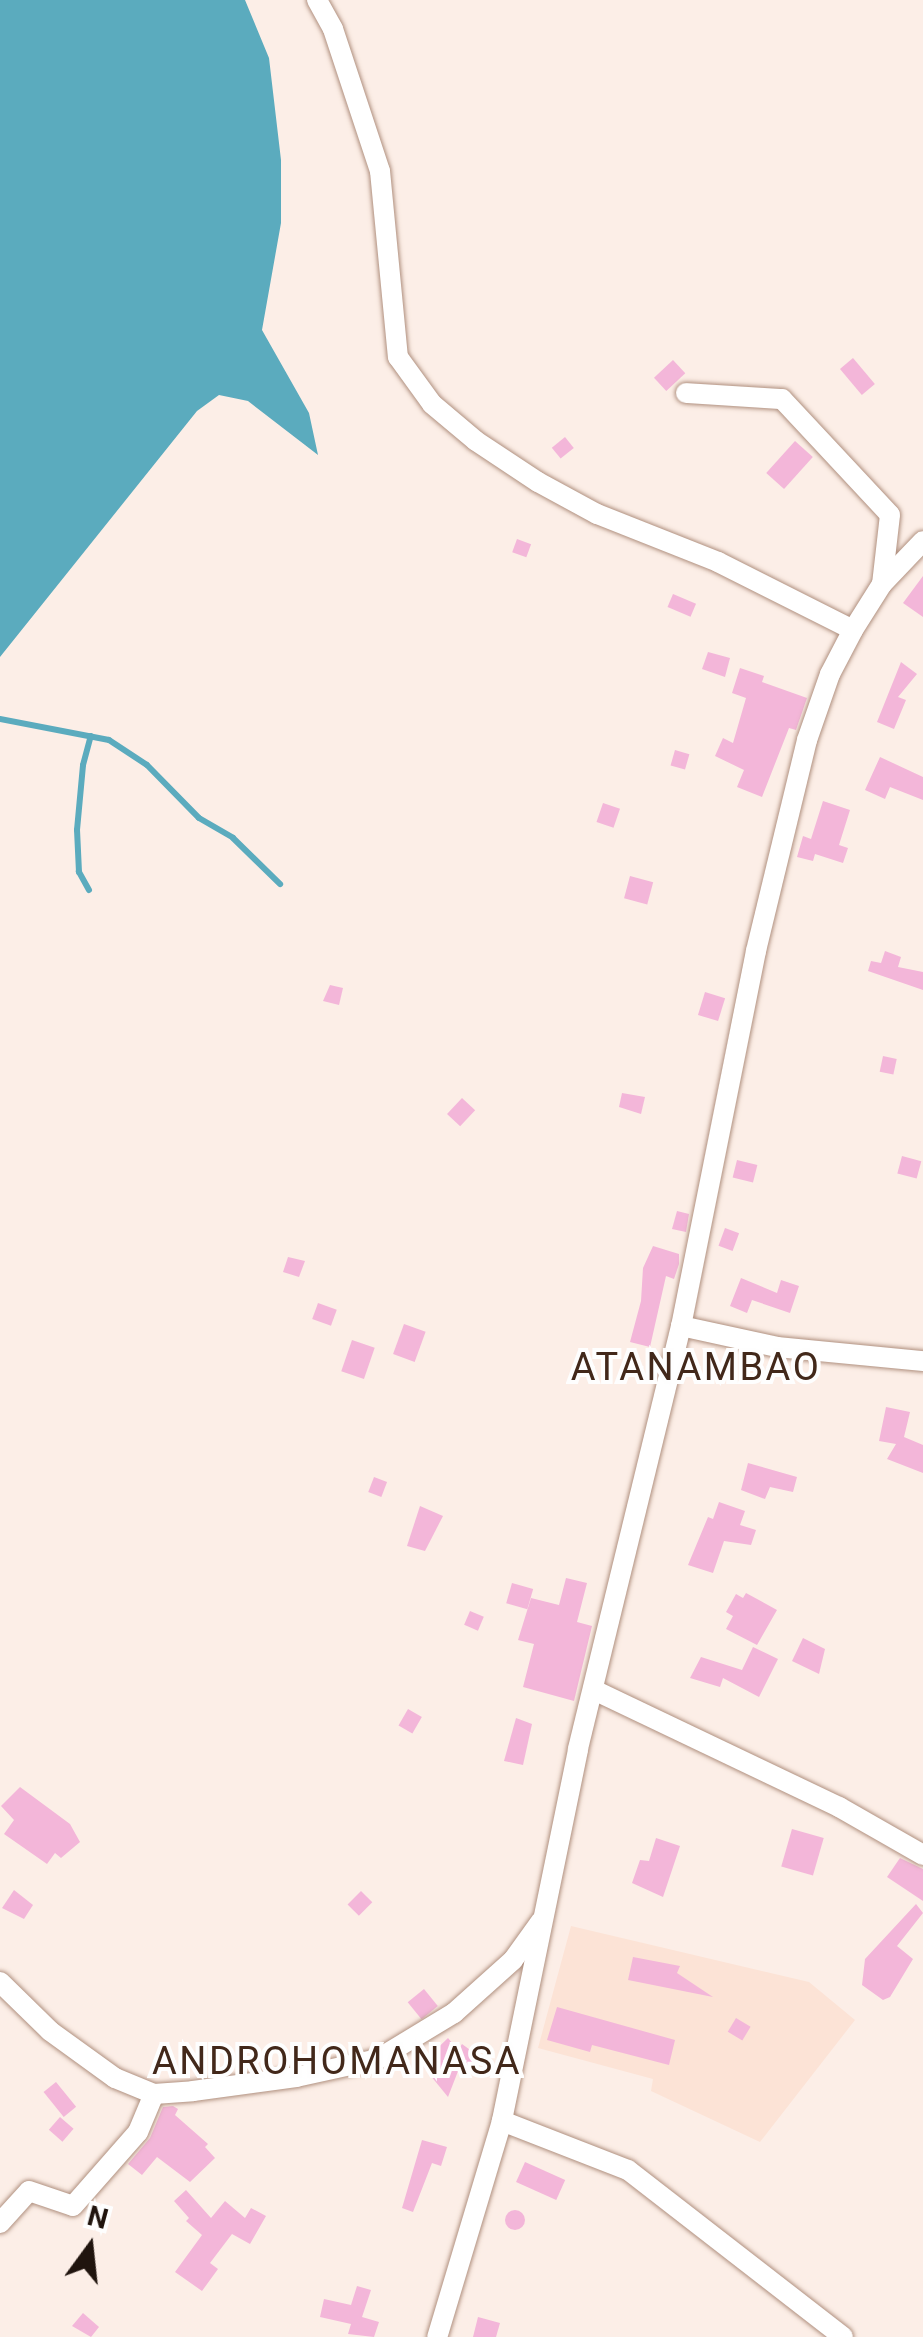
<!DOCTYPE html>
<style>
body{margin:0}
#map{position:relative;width:923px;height:2337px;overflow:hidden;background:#fceee7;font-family:Roboto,sans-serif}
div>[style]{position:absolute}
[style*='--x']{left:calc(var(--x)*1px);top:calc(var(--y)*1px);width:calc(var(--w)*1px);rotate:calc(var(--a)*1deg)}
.built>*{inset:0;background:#fce3d6}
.water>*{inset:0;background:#5babbe}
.stream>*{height:6px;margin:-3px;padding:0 3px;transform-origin:3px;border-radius:3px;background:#5babbe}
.building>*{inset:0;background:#f3b6d9;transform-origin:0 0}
.round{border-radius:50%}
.roads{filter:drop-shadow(0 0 2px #b0907f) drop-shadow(0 0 2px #b0907f)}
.minor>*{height:20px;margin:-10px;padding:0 10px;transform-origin:10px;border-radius:10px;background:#fff}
span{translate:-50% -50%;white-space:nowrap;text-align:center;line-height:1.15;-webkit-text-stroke:8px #fefefe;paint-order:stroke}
.quarter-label{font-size:38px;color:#42281a;letter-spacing:2.5px}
.north{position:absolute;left:40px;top:2197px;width:100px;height:100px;-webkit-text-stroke:8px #fefefe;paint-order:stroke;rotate:15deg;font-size:28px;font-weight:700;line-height:40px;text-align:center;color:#20140e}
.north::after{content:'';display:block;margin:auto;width:35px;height:45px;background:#20140e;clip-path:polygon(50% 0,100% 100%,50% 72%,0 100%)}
</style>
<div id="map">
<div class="built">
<i style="clip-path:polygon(571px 1926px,809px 1982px,855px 2020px,760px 2142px,651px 2091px,653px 2079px,538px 2048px)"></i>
</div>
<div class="water">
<i style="clip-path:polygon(0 0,245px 0,269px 58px,281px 160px,281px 223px,262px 330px,309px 413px,318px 455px,248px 401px,219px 395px,197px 411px,0 657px)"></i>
</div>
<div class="stream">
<i style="--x:0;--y:719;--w:111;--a:10.9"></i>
<i style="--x:109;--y:740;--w:45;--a:33.3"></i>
<i style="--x:147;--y:765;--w:74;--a:45.5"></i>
<i style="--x:199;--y:818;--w:39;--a:30"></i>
<i style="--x:233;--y:838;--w:66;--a:44.4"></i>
<i style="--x:89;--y:890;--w:21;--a:-119"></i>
<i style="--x:79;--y:872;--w:42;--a:-92.7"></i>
<i style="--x:77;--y:830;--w:65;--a:-84.7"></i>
<i style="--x:83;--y:765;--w:30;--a:-75"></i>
</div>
<div class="building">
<i style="left:853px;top:358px;width:34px;height:17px;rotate:50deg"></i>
<i style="left:673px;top:360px;width:18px;height:26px;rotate:47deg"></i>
<i style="left:565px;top:437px;width:14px;height:17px;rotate:51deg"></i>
<i style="left:795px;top:441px;width:24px;height:43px;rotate:42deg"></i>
<i style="left:517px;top:539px;width:15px;height:14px;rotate:20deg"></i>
<i style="clip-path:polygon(923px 576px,923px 617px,903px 603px)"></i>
<i style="left:673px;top:594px;width:25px;height:14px;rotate:23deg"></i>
<i style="clip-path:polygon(708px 652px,730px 658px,725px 677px,702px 669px)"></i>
<i style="clip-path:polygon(901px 662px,917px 674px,898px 697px,906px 700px,894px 729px,877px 722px)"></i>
<i style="clip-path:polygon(740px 668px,764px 676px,762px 682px,807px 698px,796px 730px,789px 728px,762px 797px,737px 787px,744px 770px,715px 756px,723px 738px,733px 743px,746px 698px,732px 693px)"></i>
<i style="left:675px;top:750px;width:15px;height:16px;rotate:16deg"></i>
<i style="clip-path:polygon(880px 757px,923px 777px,923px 800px,890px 787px,885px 799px,865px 790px)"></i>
<i style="clip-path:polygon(823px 801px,850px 810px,839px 845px,848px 848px,843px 863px,815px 854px,813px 861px,797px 857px,803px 836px,811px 839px)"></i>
<i style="left:603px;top:803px;width:18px;height:20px;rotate:19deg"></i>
<i style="left:630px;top:876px;width:24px;height:23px;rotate:15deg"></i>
<i style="clip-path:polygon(885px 951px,901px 957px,898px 967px,923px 972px,923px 990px,868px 971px,871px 961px,881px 963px)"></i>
<i style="clip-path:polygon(330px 985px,343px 988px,339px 1005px,323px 1001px)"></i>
<i style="left:705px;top:992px;width:21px;height:24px;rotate:17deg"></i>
<i style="left:883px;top:1056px;width:14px;height:16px;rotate:12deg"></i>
<i style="clip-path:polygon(622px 1093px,645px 1097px,641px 1114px,619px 1107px)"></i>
<i style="left:462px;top:1098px;width:18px;height:22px;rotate:43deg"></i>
<i style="left:902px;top:1156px;width:20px;height:18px;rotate:15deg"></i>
<i style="left:737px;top:1160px;width:21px;height:18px;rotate:14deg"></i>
<i style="clip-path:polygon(677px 1211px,689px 1214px,686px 1232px,672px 1229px)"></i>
<i style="left:725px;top:1228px;width:15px;height:19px;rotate:20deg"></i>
<i style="clip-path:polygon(653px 1246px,679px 1254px,679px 1264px,674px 1279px,666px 1276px,650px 1347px,630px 1342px,641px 1301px,643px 1268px)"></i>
<i style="clip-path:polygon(288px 1257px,305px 1261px,299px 1277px,283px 1272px)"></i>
<i style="clip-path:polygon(741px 1278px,777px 1293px,781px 1280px,799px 1286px,790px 1313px,752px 1300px,747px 1313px,730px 1306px)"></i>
<i style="left:318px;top:1303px;width:20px;height:17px;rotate:20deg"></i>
<i style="left:404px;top:1324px;width:23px;height:32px;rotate:20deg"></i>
<i style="left:352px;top:1340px;width:24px;height:33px;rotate:19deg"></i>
<i style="clip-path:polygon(886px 1407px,910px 1412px,904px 1437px,923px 1445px,923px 1473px,887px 1459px,896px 1444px,879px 1441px)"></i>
<i style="clip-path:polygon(748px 1463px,797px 1477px,793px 1492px,770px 1487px,765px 1499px,741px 1490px)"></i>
<i style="left:374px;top:1477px;width:14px;height:16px;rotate:21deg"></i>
<i style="clip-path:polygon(719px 1502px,745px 1511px,740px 1525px,756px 1530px,751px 1545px,724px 1541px,713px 1573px,688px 1565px,708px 1517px,713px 1519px)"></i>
<i style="clip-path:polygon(420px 1506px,443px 1516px,425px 1551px,407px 1546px)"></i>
<i style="clip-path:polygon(566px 1578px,587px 1583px,577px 1622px,592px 1626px,574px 1701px,523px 1687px,534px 1644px,518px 1640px,531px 1598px,559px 1605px)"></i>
<i style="left:512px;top:1583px;width:22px;height:21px;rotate:16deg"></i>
<i style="clip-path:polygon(746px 1593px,777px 1610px,757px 1645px,726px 1629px,733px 1616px,726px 1612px,736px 1594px,743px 1598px)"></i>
<i style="left:470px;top:1611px;width:15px;height:15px;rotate:23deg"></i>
<i style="clip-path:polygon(803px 1638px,825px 1649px,819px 1674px,792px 1661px)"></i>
<i style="clip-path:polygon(753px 1647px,778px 1659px,759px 1697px,723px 1678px,720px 1687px,690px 1678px,701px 1657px,742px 1670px)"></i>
<i style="left:408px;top:1709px;width:16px;height:19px;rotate:30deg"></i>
<i style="clip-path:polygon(516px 1718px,532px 1724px,523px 1765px,504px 1761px)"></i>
<i style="clip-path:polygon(20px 1787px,70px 1824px,80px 1842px,61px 1858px,55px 1853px,47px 1864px,4px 1834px,14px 1820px,1px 1806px)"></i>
<i style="left:792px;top:1829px;width:33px;height:39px;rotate:16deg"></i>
<i style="clip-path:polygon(656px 1838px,680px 1846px,663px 1897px,632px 1883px,640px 1860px,649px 1861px)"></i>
<i style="clip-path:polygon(900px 1858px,923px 1869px,923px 1901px,887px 1877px)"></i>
<i style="clip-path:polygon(14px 1890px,33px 1905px,24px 1919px,2px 1908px)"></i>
<i style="left:361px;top:1891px;width:16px;height:19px;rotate:45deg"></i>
<i style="clip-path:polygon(916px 1904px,923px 1913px,897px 1946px,913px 1959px,890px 1997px,883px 2000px,862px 1985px,865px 1959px)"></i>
<i style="clip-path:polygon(633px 1957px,680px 1966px,677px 1973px,713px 1997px,628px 1980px)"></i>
<i style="left:424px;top:1989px;width:22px;height:21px;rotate:51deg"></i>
<i style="clip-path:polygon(557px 2007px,675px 2040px,669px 2065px,592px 2045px,590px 2052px,547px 2040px)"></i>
<i style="left:736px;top:2018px;width:17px;height:16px;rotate:31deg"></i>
<i style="clip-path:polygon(448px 2038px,458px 2050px,462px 2044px,481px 2058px,469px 2073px,460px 2066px,448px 2097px,421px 2064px)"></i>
<i style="left:56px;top:2082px;width:32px;height:16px;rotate:51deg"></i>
<i style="clip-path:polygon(173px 2106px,178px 2109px,175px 2115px,208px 2144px,205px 2147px,215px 2158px,190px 2182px,157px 2157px,142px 2175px,128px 2164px,150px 2138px,163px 2107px)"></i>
<i style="left:60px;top:2117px;width:18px;height:17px;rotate:41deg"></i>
<i style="clip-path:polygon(422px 2140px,447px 2147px,441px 2166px,432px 2163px,413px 2212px,402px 2208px)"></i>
<i style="left:525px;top:2162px;width:44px;height:22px;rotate:24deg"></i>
<i style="clip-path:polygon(186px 2190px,211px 2218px,225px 2201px,245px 2218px,251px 2208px,266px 2216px,250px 2244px,232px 2234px,210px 2263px,218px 2269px,202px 2291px,175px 2272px,202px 2235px,186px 2221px,189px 2218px,174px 2201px)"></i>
<i class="round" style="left:505px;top:2210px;width:20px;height:20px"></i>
<i style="clip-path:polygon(357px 2286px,371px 2290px,362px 2317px,379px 2322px,374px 2337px,348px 2334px,351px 2324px,320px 2317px,324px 2299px,351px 2305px)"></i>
<i style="clip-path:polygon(83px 2313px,99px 2327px,91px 2337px,72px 2326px)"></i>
<i style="clip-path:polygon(478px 2317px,500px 2323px,496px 2337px,473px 2337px)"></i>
</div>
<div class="roads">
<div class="minor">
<i style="--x:317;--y:0;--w:33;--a:61"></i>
<i style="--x:333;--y:29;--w:150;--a:71.7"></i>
<i style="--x:380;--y:171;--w:187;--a:84.5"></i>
<i style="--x:398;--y:357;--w:58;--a:54.1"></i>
<i style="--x:432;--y:404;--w:57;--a:40.1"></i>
<i style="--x:476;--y:441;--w:74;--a:33.5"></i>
<i style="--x:538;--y:482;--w:67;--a:28.5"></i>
<i style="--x:597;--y:514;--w:130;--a:21.6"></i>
<i style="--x:718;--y:562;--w:151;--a:26.7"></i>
<i style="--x:853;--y:630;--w:50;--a:117.6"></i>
<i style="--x:830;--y:674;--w:70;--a:109.2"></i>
<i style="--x:807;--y:740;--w:217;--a:103.6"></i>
<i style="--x:756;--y:951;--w:382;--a:101.3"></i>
<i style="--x:681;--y:1326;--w:436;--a:103.7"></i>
<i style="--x:578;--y:1750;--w:379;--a:101.6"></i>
<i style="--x:502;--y:2121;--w:226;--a:106.7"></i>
<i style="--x:686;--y:393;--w:96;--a:3.6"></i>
<i style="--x:782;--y:399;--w:158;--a:47"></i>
<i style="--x:890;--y:515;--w:69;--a:96.6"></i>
<i style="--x:853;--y:630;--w:54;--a:-57.8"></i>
<i style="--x:882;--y:584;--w:59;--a:-46.4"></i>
<i style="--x:681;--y:1326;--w:98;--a:12.3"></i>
<i style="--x:777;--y:1347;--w:147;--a:5.5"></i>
<i style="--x:594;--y:1690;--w:272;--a:25.5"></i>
<i style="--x:839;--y:1807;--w:97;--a:29.7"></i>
<i style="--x:0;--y:1982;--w:70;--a:44.4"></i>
<i style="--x:50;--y:2031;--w:80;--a:35.9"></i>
<i style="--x:115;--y:2078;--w:42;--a:22.3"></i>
<i style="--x:154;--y:2094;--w:39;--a:-4"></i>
<i style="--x:193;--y:2091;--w:104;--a:-7.7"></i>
<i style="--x:296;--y:2077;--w:84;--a:-12.4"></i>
<i style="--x:378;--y:2059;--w:89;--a:-31.2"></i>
<i style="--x:454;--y:2013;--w:79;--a:-41.9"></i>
<i style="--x:513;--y:1960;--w:48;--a:-54.3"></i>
<i style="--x:502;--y:2121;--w:135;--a:21.3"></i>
<i style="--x:628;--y:2170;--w:272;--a:37.8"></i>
<i style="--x:0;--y:2223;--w:43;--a:-47.8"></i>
<i style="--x:29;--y:2191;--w:46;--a:18.8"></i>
<i style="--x:73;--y:2206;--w:98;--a:-48.7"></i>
<i style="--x:138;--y:2132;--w:41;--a:-67.2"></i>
</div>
</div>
<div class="quarter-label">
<span style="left:696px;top:1368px">ATANAMBAO</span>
<span style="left:337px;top:2062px">ANDROHOMANASA</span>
</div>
<div class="north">N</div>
</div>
